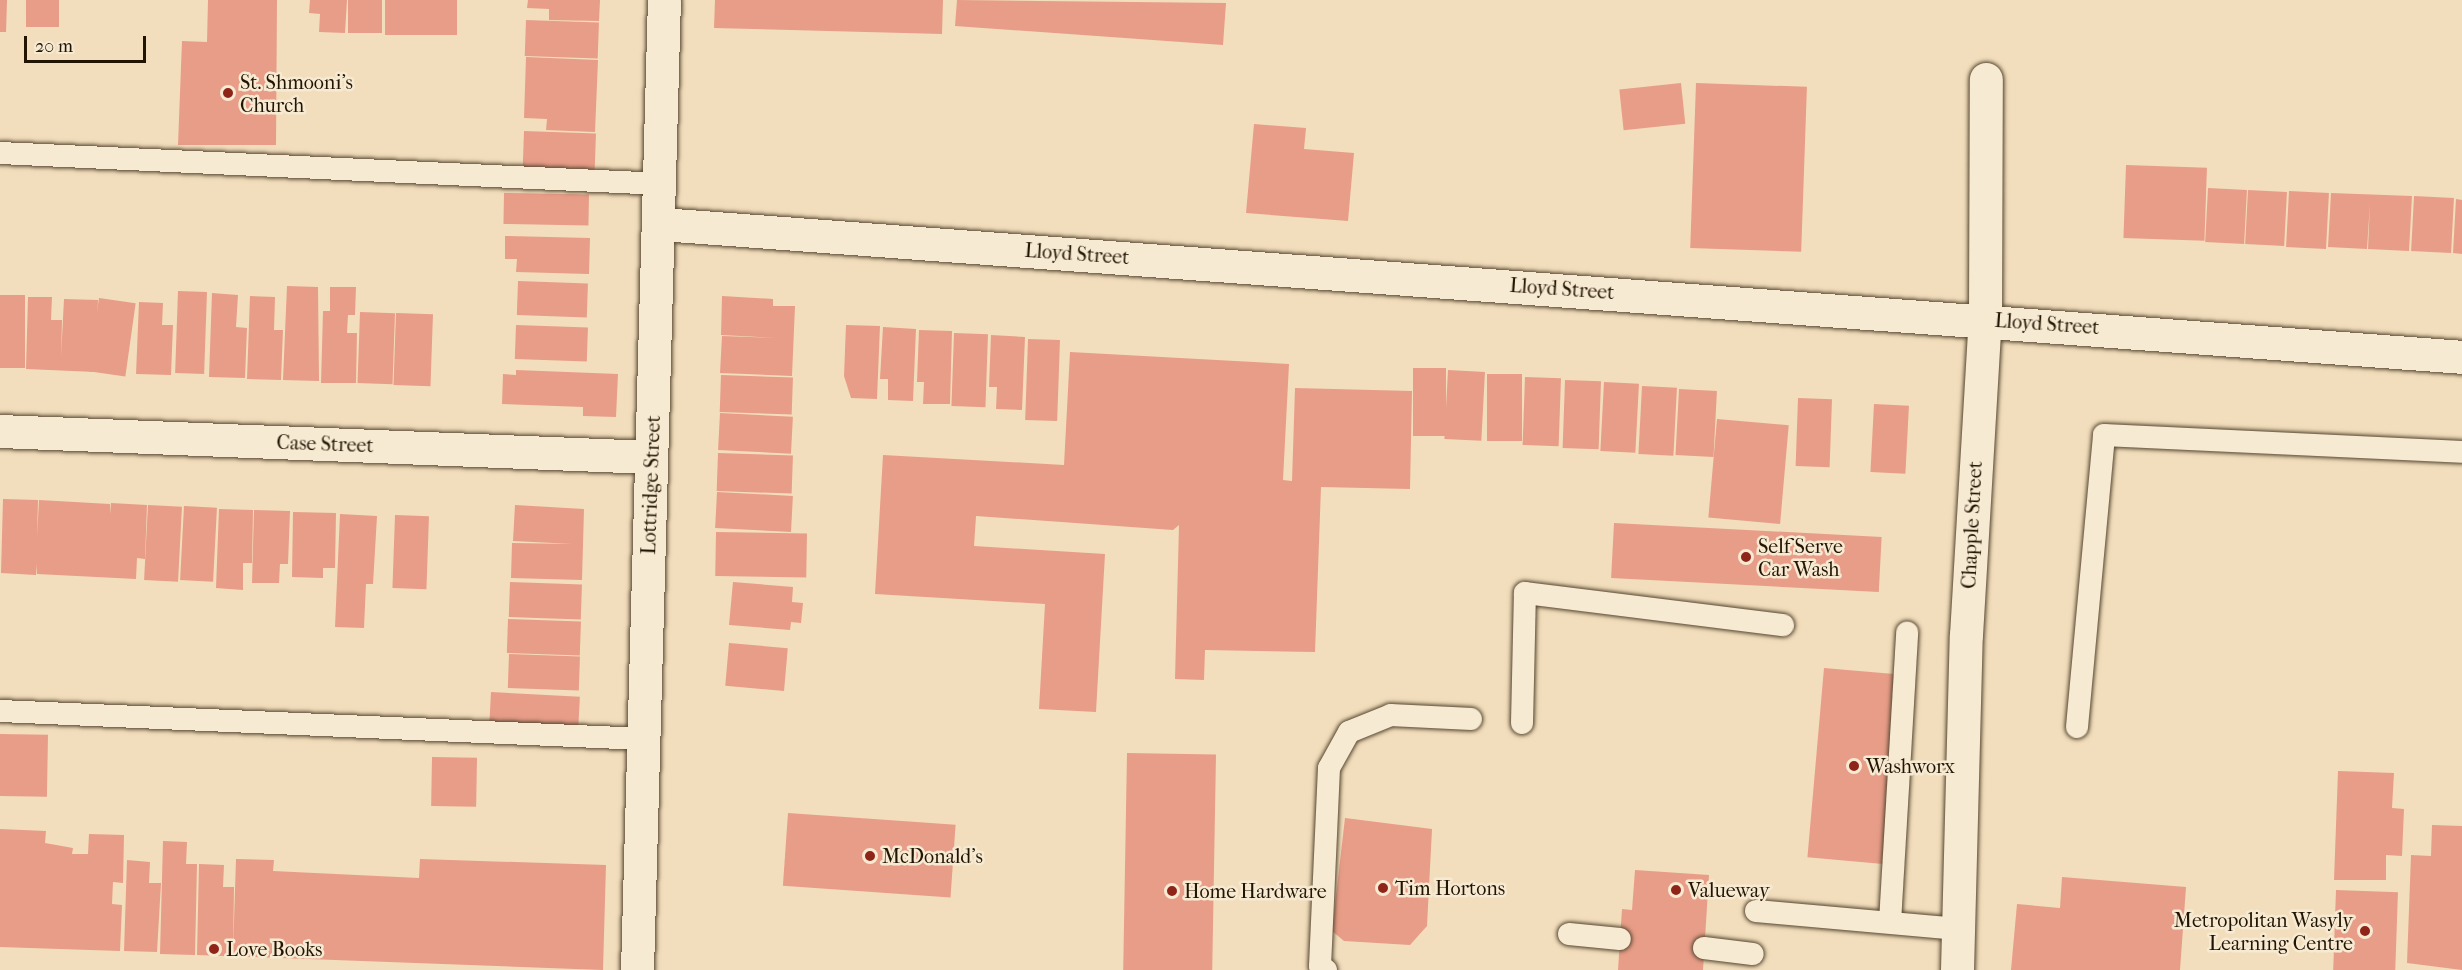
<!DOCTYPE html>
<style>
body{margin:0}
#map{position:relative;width:2462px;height:970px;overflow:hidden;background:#f2debc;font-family:"IM FELL French Canon",serif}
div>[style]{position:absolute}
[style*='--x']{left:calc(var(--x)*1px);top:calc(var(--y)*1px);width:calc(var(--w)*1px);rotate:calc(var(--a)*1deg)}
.building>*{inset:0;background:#e89d88;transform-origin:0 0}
.roads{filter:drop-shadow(0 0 2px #564630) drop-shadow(0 0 2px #564630)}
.service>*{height:22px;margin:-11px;padding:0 11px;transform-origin:11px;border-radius:11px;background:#f7ead3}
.minor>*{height:33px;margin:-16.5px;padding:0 16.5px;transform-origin:16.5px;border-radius:16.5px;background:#f7ead3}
.tertiary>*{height:33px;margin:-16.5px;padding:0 16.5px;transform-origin:16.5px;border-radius:16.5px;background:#f7ead3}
.dots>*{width:16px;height:16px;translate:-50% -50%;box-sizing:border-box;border:3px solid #f7ead3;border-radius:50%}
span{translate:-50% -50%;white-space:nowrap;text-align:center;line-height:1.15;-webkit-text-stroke:5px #f7ead3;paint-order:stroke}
.poi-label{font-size:20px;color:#221402}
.left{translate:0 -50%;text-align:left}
.right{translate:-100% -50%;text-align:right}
.street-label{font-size:20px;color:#221402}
.scale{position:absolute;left:24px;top:36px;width:122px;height:27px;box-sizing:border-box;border:3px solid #221402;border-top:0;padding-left:8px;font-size:18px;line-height:21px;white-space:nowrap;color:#221402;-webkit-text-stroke:4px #f7ead3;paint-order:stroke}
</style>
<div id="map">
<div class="building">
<i style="clip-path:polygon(0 0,7px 0,6px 32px,0 32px)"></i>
<i style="left:26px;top:0;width:33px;height:27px"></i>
<i style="clip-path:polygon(208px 0,277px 0,276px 145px,178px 145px,182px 41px,207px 42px)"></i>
<i style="clip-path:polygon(310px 0,347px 0,345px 33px,319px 32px,320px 14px,309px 13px)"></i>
<i style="left:348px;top:0;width:34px;height:33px"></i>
<i style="left:385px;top:0;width:72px;height:35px"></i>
<i style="clip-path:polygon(528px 0,600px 0,599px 21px,549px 20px,549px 9px,527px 8px)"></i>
<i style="clip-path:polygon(715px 0,943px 0,942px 34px,714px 28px)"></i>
<i style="clip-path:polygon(957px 0,1226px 3px,1223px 45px,955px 26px)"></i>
<i style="left:526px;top:20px;width:73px;height:36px;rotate:2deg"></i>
<i style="clip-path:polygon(526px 57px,598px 60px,595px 132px,546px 130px,547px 119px,524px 118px)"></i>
<i style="left:1681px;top:83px;width:41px;height:62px;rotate:84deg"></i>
<i style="left:1696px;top:83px;width:111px;height:165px;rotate:2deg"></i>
<i style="clip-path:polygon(1254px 124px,1306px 128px,1304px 149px,1354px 153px,1348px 221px,1246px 213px)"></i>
<i style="left:524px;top:131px;width:72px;height:36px;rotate:2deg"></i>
<i style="left:2126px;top:165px;width:81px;height:73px;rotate:2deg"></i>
<i style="left:2208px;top:188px;width:39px;height:54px;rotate:3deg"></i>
<i style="left:2248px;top:190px;width:39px;height:54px;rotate:3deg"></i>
<i style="left:2289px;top:191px;width:40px;height:56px;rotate:3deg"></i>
<i style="left:504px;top:193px;width:85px;height:31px;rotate:1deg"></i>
<i style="clip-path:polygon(2331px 193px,2412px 196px,2409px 251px,2368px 249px,2370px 203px,2367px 249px,2328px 247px)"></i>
<i style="left:2414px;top:196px;width:40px;height:55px;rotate:3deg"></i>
<i style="clip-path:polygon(2456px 199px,2462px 200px,2462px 254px,2453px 253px)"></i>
<i style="clip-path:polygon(505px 236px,590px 238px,589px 274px,516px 272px,517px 259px,505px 259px)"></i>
<i style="left:518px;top:281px;width:70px;height:34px;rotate:2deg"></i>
<i style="clip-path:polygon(287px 286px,318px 287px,319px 381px,283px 380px)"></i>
<i style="clip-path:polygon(330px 287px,356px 287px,355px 315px,348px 315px,347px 333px,357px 333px,356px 383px,321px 383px,323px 311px,330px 311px)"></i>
<i style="left:178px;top:291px;width:29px;height:82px;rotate:2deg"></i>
<i style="clip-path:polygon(212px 293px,238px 295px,236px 327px,247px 328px,245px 378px,209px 377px)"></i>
<i style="left:0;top:295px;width:25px;height:73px"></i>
<i style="clip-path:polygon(250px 296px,275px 297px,274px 330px,283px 330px,281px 380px,247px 379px)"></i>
<i style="clip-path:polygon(722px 296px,773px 299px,773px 306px,795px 306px,792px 376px,720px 373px,722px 336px,777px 338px,721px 335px)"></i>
<i style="clip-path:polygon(28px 297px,52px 297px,51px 320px,62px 320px,61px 357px,64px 299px,98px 300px,95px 372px,26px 369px)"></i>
<i style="left:99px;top:298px;width:37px;height:74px;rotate:8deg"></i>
<i style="clip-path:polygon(139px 302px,163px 303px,162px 325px,173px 325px,171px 375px,136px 374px)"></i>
<i style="left:360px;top:312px;width:35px;height:71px;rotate:2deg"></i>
<i style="left:396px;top:313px;width:37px;height:72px;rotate:2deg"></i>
<i style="left:516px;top:325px;width:72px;height:34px;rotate:2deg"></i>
<i style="clip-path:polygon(846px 325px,880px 326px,877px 399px,851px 398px,844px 376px)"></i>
<i style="clip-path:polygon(883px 327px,916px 329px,913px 401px,888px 400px,888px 379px,880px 379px)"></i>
<i style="clip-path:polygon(919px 330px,952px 331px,950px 404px,923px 404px,924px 382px,917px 382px)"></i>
<i style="left:954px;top:333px;width:34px;height:73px;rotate:2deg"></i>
<i style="clip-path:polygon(991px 335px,1025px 337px,1022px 410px,996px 409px,997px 387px,989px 387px)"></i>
<i style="left:1028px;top:339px;width:32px;height:81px;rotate:2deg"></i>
<i style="clip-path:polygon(1070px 352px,1289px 364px,1283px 480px,1292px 481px,1295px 388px,1412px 391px,1410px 489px,1321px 487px,1315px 652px,1205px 650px,1204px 680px,1175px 679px,1179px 525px,1173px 530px,976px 516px,974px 546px,1105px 554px,1096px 712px,1039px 709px,1045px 604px,875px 594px,883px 455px,1064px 465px)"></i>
<i style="left:1413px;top:368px;width:33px;height:68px"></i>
<i style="clip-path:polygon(516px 370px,618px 374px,616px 417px,583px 416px,583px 407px,502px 404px,503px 374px,516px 375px)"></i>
<i style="left:1448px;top:370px;width:37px;height:69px;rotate:3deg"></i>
<i style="left:1487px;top:374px;width:35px;height:67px"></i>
<i style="left:721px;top:375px;width:72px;height:37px;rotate:2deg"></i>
<i style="left:1525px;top:377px;width:36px;height:68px;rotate:2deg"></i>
<i style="left:1565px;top:380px;width:36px;height:68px;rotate:2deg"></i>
<i style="left:1604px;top:382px;width:35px;height:69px;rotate:3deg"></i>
<i style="left:1642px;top:386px;width:35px;height:68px;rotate:3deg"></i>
<i style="left:1679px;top:389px;width:38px;height:66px;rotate:3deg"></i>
<i style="left:1798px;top:398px;width:34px;height:68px;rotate:2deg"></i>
<i style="left:1874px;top:404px;width:35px;height:68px;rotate:3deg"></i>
<i style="left:720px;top:413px;width:73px;height:37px;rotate:3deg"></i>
<i style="left:1717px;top:419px;width:72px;height:99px;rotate:5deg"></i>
<i style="left:718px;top:453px;width:75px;height:38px;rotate:2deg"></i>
<i style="left:717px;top:492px;width:76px;height:36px;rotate:3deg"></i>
<i style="clip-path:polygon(3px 499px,38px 500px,37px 537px,39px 500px,110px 504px,110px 515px,111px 503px,147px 505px,145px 559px,137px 558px,136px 579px,37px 574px,37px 564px,36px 575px,1px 573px)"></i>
<i style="left:148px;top:505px;width:34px;height:75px;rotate:3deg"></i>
<i style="clip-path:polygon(515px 505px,584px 509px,582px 580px,511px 578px,512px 543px,573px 544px,513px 541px)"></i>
<i style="left:184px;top:506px;width:33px;height:74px;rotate:3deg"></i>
<i style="clip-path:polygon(219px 509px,253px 510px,252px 563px,243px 563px,243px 590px,216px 588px)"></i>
<i style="clip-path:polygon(254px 510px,290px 511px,288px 564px,280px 564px,279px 583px,252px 583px)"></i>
<i style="clip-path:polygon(293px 512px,336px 513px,335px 568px,323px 568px,323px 578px,292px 577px)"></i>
<i style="clip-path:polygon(340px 514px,377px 516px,373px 584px,366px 584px,364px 628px,335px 627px)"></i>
<i style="left:395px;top:515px;width:34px;height:73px;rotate:2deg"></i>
<i style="left:1614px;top:523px;width:268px;height:55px;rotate:3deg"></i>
<i style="left:716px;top:532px;width:91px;height:44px;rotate:1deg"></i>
<i style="left:510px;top:582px;width:72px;height:35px;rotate:2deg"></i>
<i style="clip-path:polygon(733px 582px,793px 587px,792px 602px,803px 603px,801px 623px,791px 622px,790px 630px,729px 625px)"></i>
<i style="left:508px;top:619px;width:73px;height:34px;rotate:2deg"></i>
<i style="left:729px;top:643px;width:59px;height:43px;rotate:5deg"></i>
<i style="left:509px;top:654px;width:71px;height:34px;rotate:2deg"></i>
<i style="left:1824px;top:668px;width:76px;height:190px;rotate:5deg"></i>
<i style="left:491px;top:692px;width:89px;height:34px;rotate:3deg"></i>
<i style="left:0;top:734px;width:48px;height:62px;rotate:1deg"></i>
<i style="left:1127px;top:753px;width:89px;height:217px;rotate:1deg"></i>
<i style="left:432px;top:757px;width:45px;height:49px;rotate:1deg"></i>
<i style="clip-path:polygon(2338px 771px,2394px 773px,2392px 808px,2404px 809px,2402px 856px,2386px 855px,2386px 880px,2334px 880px)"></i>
<i style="left:788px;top:813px;width:168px;height:73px;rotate:4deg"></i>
<i style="clip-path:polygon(1345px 818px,1432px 829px,1427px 926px,1410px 945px,1344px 941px,1332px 931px)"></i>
<i style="clip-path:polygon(2432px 825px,2462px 826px,2462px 970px,2407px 963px,2411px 855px,2431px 856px)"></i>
<i style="clip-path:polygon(0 829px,46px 831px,45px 843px,73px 848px,72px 854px,88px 854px,89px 834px,124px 835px,123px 883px,113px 882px,112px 904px,122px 905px,120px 951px,0 947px)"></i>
<i style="clip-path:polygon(163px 841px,187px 842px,186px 864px,197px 864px,195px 955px,160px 954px)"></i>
<i style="clip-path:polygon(236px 859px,274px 860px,273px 871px,419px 878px,420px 859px,606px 865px,603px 970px,197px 955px,199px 864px,224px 865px,223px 887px,234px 887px,233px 952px)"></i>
<i style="clip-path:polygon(127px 860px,150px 862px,149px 883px,161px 883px,157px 952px,124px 951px)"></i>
<i style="clip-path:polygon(1635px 870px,1709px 875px,1703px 970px,1618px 970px,1622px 909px,1632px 910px)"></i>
<i style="clip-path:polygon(2062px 877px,2186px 887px,2180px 970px,2011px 970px,2017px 904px,2060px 908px)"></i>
<i style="left:2336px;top:890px;width:62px;height:80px;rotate:2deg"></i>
</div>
<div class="roads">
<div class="service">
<i style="--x:0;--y:153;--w:663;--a:2.68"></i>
<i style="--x:0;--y:711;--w:646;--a:2.49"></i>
<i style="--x:1522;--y:723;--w:130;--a:-88.7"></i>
<i style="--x:1525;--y:593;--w:260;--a:7.1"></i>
<i style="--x:2077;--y:727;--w:293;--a:-84.7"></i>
<i style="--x:2104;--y:435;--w:358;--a:2.7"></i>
<i style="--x:1756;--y:911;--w:203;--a:5.1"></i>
<i style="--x:1890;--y:922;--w:290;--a:-86.6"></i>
<i style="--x:1569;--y:934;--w:51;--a:5.6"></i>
<i style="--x:1704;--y:948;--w:49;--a:7"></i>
<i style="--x:1326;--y:970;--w:7;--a:-146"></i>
<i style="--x:1320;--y:966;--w:198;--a:-87.4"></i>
<i style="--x:1329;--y:768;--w:41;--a:-60.9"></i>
<i style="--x:1349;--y:732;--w:45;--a:-22"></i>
<i style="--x:1391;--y:715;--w:80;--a:2.9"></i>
</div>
<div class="minor">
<i style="--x:661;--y:224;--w:1806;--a:4.22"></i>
<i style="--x:0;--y:431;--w:651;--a:2.29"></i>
<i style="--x:1957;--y:970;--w:335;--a:-88.5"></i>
<i style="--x:1966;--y:635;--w:317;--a:-86.6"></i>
<i style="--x:1985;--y:319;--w:240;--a:-89.8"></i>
</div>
<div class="tertiary">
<i style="--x:637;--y:970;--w:970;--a:-88.41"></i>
</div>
</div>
<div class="dots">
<i style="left:228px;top:93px;background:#8f2418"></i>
<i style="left:1746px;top:557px;background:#8f2418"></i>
<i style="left:1854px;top:766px;background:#8f2418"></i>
<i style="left:870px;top:856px;background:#8f2418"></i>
<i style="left:1383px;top:888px;background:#8f2418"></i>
<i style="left:1676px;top:890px;background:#8f2418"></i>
<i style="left:1172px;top:891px;background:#8f2418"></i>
<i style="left:2365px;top:931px;background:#8f2418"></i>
<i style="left:214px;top:949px;background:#8f2418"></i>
</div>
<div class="poi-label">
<span class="left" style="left:240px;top:94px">St. Shmooni's<br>Church</span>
<span class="left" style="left:1758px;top:558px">Self Serve<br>Car Wash</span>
<span class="left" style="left:1866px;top:766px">Washworx</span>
<span class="left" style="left:882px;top:856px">McDonald's</span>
<span class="left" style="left:1395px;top:888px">Tim Hortons</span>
<span class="left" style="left:1688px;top:890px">Valueway</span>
<span class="left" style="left:1184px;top:891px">Home Hardware</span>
<span class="right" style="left:2353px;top:932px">Metropolitan Wasyly<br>Learning Centre</span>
<span class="left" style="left:226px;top:949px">Love Books</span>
</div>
<div class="street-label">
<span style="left:1077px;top:254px;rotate:4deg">Lloyd Street</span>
<span style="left:1562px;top:289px;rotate:4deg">Lloyd Street</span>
<span style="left:2047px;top:324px;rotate:4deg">Lloyd Street</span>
<span style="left:325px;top:444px;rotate:2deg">Case Street</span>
<span style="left:651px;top:485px;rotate:-88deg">Lottridge Street</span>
<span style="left:1972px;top:525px;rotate:-87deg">Chapple Street</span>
</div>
<div class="scale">20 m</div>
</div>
